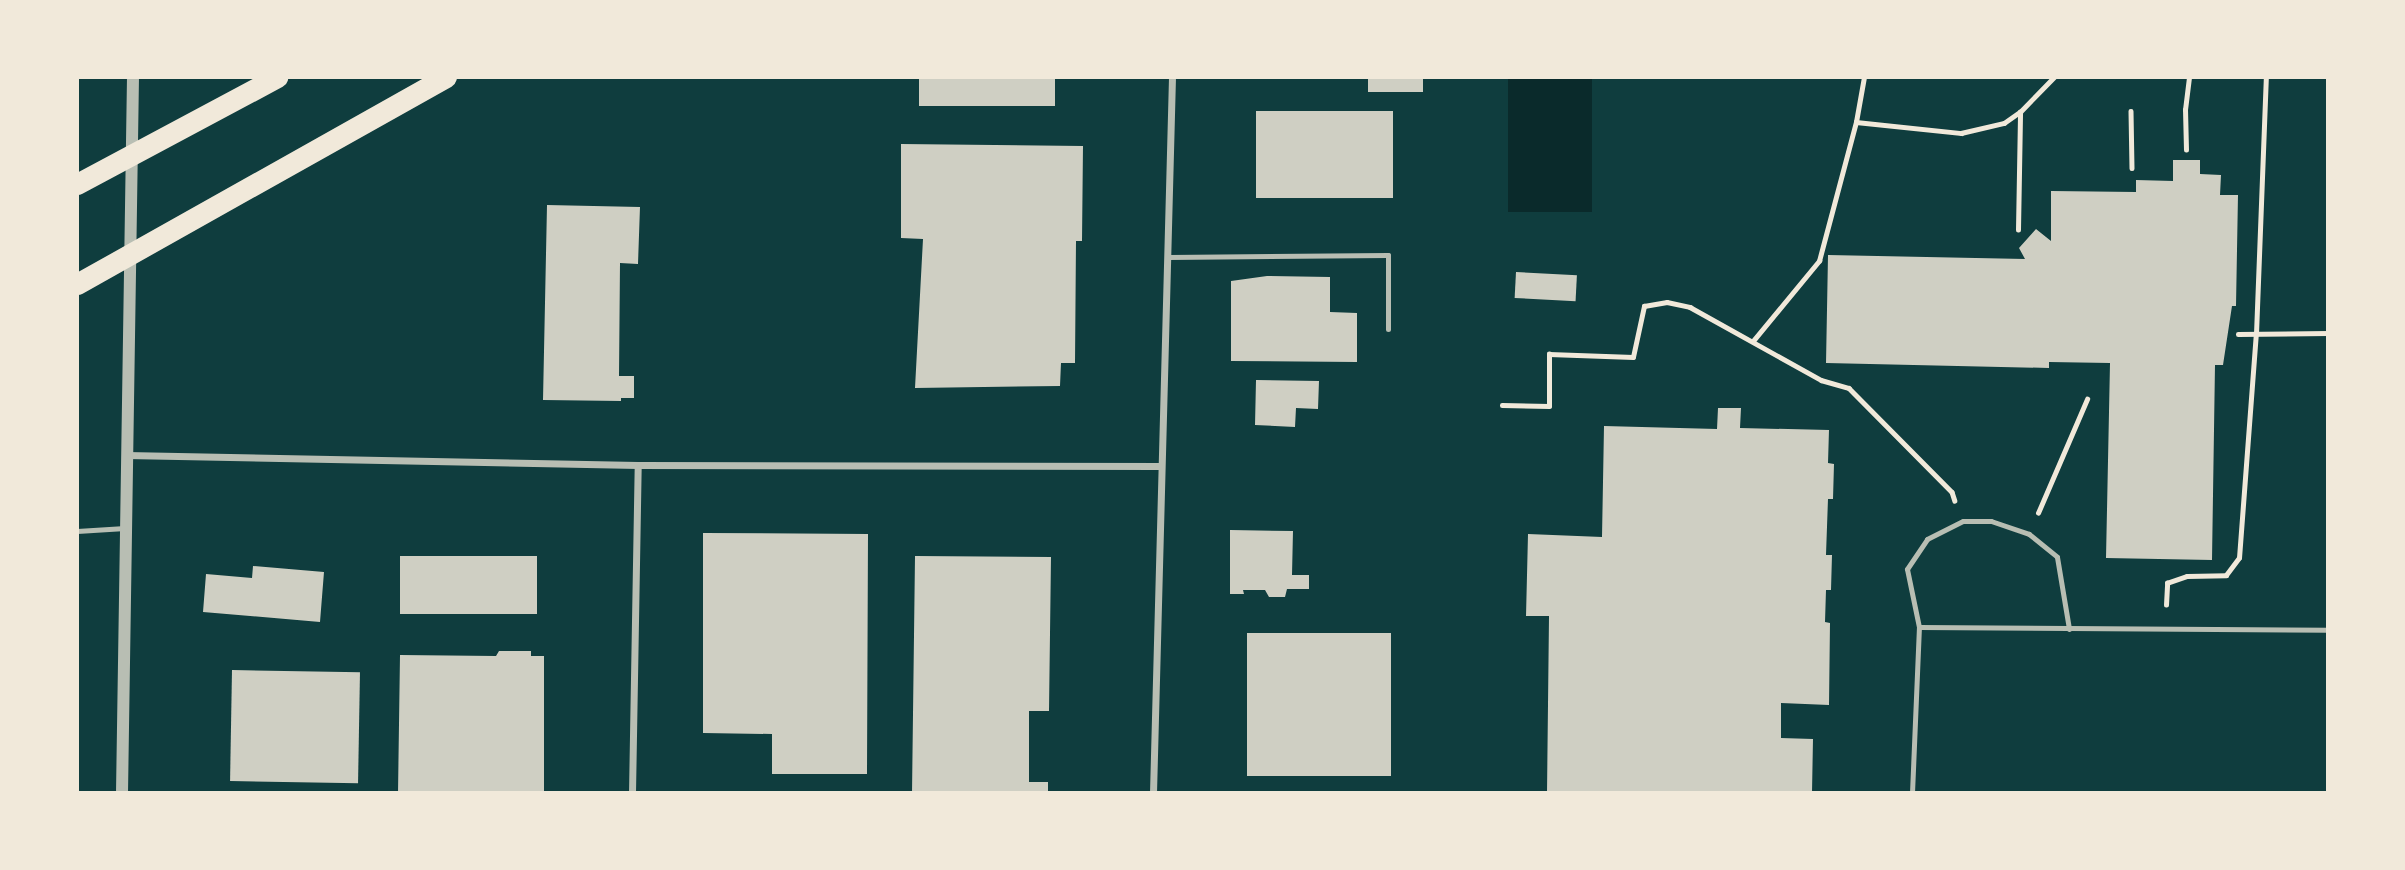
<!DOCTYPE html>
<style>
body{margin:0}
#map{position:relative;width:2405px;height:870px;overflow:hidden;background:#0f3d3e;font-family:Signika,sans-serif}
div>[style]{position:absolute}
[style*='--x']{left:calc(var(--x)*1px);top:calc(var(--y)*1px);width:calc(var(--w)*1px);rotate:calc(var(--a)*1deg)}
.water>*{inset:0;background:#0a2a2b;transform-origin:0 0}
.building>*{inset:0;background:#cfcfc3;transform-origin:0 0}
.path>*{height:4.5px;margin:-2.25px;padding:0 2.25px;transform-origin:2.25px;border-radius:2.25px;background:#f1e9da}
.service>*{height:5px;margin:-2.5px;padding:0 2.5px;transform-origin:2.5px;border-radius:2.5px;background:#b8beb3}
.minor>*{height:7px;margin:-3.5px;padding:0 3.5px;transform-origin:3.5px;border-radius:3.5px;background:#b8beb3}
.tertiary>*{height:12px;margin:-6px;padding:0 6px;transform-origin:6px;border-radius:6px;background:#b8beb3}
.motorway>*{height:21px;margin:-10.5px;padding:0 10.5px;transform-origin:10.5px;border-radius:10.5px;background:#f1e9da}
span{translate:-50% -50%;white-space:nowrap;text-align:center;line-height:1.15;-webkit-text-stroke:6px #f1e9da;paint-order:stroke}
.frame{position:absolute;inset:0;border:79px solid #f1e9da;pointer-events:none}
</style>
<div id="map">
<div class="water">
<i style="left:1508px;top:77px;width:84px;height:135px"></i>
</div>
<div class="building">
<i style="left:919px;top:77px;width:136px;height:29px"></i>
<i style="left:1368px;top:77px;width:55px;height:15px"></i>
<i style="left:1256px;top:111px;width:137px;height:87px"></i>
<i style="clip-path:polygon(901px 144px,1083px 146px,1082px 241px,1076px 241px,1075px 363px,1061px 363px,1060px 386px,915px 388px,923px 239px,901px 238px)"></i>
<i style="clip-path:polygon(2173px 160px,2200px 160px,2200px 174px,2221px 175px,2220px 195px,2238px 195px,2236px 306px,2232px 306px,2223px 365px,2215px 365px,2212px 560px,2106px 558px,2110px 363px,2049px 362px,2049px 368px,1826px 363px,1828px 255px,2025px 259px,2019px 248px,2036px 229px,2051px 241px,2051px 191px,2136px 192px,2136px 180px,2173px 181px)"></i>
<i style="clip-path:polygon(547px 205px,640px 207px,638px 264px,620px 263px,619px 376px,634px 376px,634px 398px,621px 398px,621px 401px,543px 400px)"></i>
<i style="left:1516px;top:272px;width:61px;height:26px;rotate:3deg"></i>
<i style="clip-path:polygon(1267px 276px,1330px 277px,1330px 312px,1357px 313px,1357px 362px,1231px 361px,1231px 281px)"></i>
<i style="clip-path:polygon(1256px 380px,1319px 381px,1318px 409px,1296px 408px,1295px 427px,1255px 425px)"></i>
<i style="clip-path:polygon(1718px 408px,1741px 408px,1740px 428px,1829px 430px,1828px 463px,1834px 464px,1833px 499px,1828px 499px,1826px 555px,1832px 555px,1831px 590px,1826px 590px,1825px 622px,1830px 623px,1829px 705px,1781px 703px,1781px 738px,1813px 739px,1812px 793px,1547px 793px,1549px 616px,1526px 616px,1528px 534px,1602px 537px,1604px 426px,1717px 429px)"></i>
<i style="clip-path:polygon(1230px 530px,1293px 531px,1292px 575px,1309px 575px,1309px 589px,1287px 589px,1285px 597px,1269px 597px,1265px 590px,1243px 590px,1244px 594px,1230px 594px)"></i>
<i style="clip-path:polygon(703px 533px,868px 534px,867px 774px,772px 774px,772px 734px,703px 733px)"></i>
<i style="left:400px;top:556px;width:137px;height:58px"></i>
<i style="clip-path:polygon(915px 556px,1051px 557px,1049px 711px,1029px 711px,1029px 782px,1048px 782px,1048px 793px,912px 793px)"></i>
<i style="clip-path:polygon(253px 566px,324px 572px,320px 622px,203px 612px,206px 574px,252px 578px)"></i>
<i style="left:1247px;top:633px;width:144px;height:143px"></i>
<i style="clip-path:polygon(499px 651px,531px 651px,531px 656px,544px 656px,544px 793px,398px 793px,400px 655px,496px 656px)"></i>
<i style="left:232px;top:670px;width:128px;height:111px;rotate:1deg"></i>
</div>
<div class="path">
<i style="--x:2131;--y:111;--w:57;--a:89"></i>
<i style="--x:1856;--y:122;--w:46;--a:-79.9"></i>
<i style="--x:2186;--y:150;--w:40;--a:-91.4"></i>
<i style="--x:2185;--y:110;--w:33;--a:-83"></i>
<i style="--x:2018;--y:230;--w:118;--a:-89"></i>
<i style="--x:2020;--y:112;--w:49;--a:-45.8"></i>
<i style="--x:2238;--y:334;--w:90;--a:-0.6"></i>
<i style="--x:1753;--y:341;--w:104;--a:-50.5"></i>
<i style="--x:1819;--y:261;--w:144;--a:-75.1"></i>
<i style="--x:1856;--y:122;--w:106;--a:6"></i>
<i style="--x:1961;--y:133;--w:44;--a:-13.1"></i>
<i style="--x:2004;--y:123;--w:19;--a:-35"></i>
<i style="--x:1502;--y:405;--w:47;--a:1.2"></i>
<i style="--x:1549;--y:406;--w:52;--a:-90"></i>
<i style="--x:1549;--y:354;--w:84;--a:2"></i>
<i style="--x:1633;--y:357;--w:52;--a:-77.8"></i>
<i style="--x:1644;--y:306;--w:23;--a:-10"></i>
<i style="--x:1667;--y:302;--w:24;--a:12"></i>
<i style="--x:1690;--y:307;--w:150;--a:29.1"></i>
<i style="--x:1821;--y:380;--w:29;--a:16"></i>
<i style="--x:1849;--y:388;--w:146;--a:45.3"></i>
<i style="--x:1952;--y:492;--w:9;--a:72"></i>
<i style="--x:2038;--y:513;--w:124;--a:-66.7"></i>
<i style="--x:2166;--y:605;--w:22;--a:-87"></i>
<i style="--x:2167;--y:583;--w:21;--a:-19"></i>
<i style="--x:2187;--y:576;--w:39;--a:-1"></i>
<i style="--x:2226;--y:575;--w:21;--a:-53"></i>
<i style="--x:2239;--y:558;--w:225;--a:-85.7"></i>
<i style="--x:2256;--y:334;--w:256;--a:-87.8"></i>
</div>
<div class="service">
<i style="--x:1168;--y:257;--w:220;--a:-0.5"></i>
<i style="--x:1388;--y:255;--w:74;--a:90"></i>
<i style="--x:77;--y:531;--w:48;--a:-3.6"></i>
<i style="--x:1919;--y:627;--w:409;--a:0.4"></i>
<i style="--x:1912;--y:793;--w:166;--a:-87.6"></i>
<i style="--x:1919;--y:627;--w:59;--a:-101.7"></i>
<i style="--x:1907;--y:569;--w:36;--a:-56"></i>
<i style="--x:1927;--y:539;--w:40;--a:-26.6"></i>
<i style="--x:1963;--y:521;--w:28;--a:0"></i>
<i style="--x:1991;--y:521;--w:40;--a:18.9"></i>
<i style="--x:2029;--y:534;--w:36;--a:39"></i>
<i style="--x:2057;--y:557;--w:73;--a:80.5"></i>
</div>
<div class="minor">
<i style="--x:126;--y:455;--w:512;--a:1.12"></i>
<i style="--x:638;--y:465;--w:523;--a:0.11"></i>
<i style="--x:632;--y:793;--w:328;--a:-89"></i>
<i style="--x:1153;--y:793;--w:716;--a:-88.48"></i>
</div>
<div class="tertiary">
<i style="--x:122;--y:793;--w:716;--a:-89.12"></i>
</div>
<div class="motorway">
<i style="--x:77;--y:184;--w:227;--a:-28.1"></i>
<i style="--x:77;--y:284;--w:423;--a:-29.3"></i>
</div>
<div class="frame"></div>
</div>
